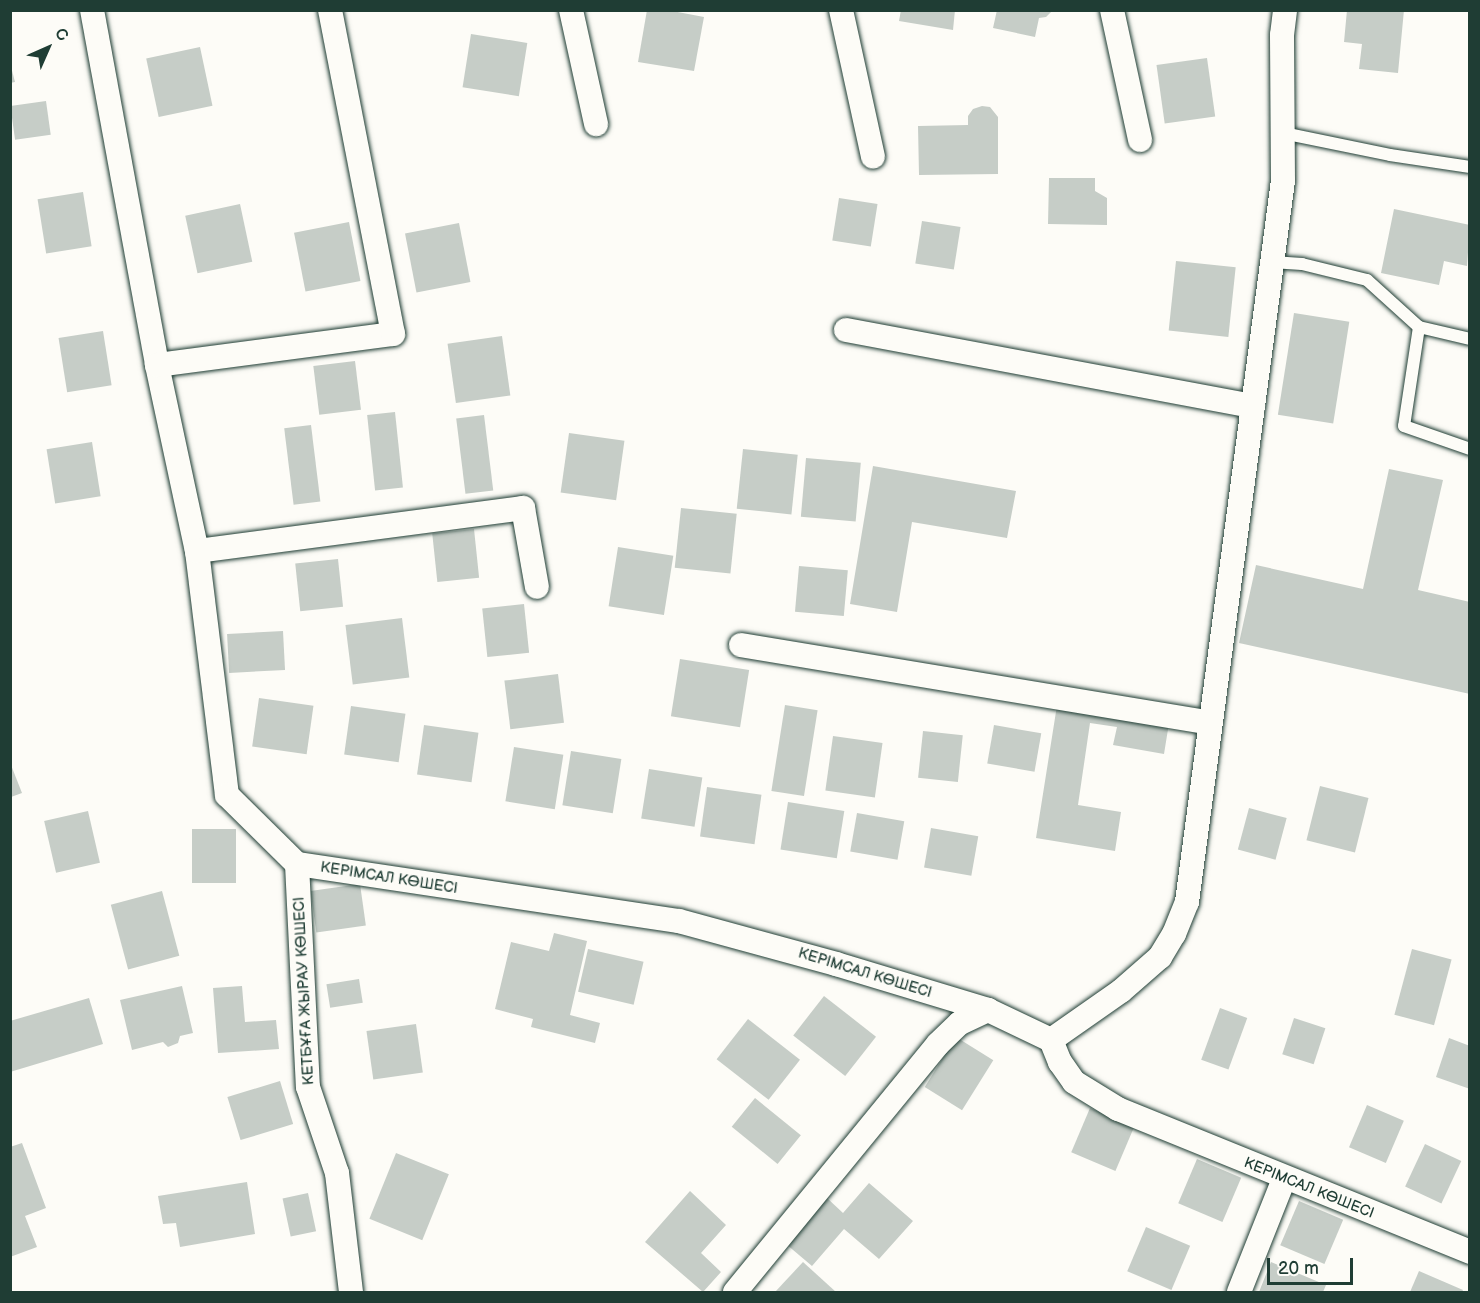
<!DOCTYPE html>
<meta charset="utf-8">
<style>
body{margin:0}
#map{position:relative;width:1480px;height:1303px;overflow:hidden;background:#fdfcf7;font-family:"Balsamiq Sans",sans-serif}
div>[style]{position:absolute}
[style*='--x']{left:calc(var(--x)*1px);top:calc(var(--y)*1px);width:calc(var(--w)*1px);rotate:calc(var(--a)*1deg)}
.building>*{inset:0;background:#c6cdc7;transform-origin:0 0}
.roads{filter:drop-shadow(0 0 2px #1f3d34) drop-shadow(0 0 2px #1f3d34)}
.service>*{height:12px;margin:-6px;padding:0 6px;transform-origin:6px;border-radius:6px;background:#fdfcf7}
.minor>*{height:24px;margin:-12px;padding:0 12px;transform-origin:12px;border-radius:12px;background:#fdfcf7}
span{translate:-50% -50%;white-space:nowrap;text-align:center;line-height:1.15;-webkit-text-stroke:6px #fdfcf7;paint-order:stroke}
.street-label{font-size:15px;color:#1f3d34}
.frame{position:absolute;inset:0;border:12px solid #1f3d34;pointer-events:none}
.north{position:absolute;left:18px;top:18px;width:60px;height:60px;-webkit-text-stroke:4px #fdfcf7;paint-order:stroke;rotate:45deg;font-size:16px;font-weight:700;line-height:24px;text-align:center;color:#1f3d34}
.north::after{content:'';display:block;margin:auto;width:21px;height:27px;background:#1f3d34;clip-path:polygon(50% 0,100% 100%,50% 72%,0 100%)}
.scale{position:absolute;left:1267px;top:1258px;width:86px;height:27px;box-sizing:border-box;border:3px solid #1f3d34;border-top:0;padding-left:8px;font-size:18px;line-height:21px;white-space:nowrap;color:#1f3d34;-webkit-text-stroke:4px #fdfcf7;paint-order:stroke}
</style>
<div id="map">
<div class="building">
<i style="clip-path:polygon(647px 10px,667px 10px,704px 17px,694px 71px,638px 62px)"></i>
<i style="clip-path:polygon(901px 10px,955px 10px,953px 30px,899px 21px)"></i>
<i style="clip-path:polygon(997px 10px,1053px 10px,1046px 17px,1039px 18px,1035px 37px,993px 28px)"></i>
<i style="clip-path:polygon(1347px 10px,1404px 10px,1398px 73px,1359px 69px,1362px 44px,1344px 42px)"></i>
<i style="left:471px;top:34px;width:57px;height:54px;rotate:9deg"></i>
<i style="left:200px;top:47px;width:60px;height:55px;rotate:78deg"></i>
<i style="left:1207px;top:58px;width:59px;height:51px;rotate:82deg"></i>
<i style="clip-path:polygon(10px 63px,15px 82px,10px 83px)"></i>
<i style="left:46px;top:101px;width:34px;height:36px;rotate:82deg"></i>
<i style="clip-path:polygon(982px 106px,990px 107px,998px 117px,998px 174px,919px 175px,918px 126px,968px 125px,968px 116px,973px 109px)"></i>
<i style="clip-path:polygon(1049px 178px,1095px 178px,1095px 191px,1107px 198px,1107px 225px,1048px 224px)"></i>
<i style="left:83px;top:192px;width:55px;height:46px;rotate:81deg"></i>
<i style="left:839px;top:198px;width:39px;height:43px;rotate:9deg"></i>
<i style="left:240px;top:204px;width:59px;height:56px;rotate:78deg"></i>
<i style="clip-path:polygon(1394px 209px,1470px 225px,1467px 266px,1444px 261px,1439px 285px,1381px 273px)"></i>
<i style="left:922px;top:221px;width:39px;height:43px;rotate:9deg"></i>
<i style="left:349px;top:222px;width:60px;height:56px;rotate:79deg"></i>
<i style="left:459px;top:223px;width:60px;height:55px;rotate:79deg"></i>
<i style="left:1176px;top:261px;width:60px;height:70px;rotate:6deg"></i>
<i style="left:1294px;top:313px;width:56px;height:103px;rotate:9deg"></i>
<i style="left:103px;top:331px;width:55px;height:45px;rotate:81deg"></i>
<i style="left:502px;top:336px;width:60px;height:55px;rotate:82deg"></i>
<i style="left:355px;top:361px;width:49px;height:42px;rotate:83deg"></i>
<i style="left:395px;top:412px;width:76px;height:28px;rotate:84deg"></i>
<i style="left:484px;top:415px;width:76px;height:28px;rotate:83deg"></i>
<i style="left:311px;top:425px;width:77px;height:27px;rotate:83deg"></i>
<i style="left:569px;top:433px;width:56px;height:60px;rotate:8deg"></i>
<i style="left:92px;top:442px;width:55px;height:46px;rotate:81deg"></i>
<i style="left:743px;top:449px;width:55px;height:60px;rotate:6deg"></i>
<i style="left:806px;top:458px;width:55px;height:59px;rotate:5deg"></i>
<i style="clip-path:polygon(873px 466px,1016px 491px,1007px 538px,912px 522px,897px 612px,850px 604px)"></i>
<i style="clip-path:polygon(1389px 469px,1443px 480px,1418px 590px,1470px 602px,1470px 694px,1239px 643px,1256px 565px,1363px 589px)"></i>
<i style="left:681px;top:508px;width:56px;height:60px;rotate:6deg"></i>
<i style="left:474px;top:529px;width:49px;height:42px;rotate:84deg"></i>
<i style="left:618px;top:547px;width:56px;height:60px;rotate:9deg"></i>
<i style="left:338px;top:559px;width:48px;height:43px;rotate:84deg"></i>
<i style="left:799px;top:566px;width:49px;height:46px;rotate:5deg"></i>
<i style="left:524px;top:604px;width:49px;height:42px;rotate:84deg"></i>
<i style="left:402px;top:618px;width:60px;height:57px;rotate:83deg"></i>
<i style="left:283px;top:631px;width:39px;height:56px;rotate:87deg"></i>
<i style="left:680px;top:659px;width:70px;height:58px;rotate:9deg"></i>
<i style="left:558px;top:674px;width:49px;height:54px;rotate:83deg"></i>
<i style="left:259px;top:698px;width:55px;height:49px;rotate:8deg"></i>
<i style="clip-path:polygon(1058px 699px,1170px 717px,1164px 754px,1113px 745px,1117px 727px,1090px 723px,1078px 805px,1121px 812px,1115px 851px,1036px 838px)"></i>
<i style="left:785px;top:705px;width:33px;height:87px;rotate:9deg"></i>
<i style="left:351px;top:706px;width:55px;height:49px;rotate:8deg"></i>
<i style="left:424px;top:725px;width:55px;height:50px;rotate:8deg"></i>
<i style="left:994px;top:725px;width:48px;height:39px;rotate:10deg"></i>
<i style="left:923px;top:731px;width:40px;height:47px;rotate:6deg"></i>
<i style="left:833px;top:736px;width:50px;height:55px;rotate:8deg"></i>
<i style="left:514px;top:747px;width:50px;height:55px;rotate:9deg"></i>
<i style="left:571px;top:751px;width:51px;height:55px;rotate:9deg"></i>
<i style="clip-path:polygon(11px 765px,22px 793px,11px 797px)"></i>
<i style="left:649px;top:769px;width:54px;height:50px;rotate:9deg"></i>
<i style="left:1320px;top:786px;width:50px;height:56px;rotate:14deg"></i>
<i style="left:707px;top:787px;width:55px;height:50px;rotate:8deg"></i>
<i style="left:788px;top:802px;width:57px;height:48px;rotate:9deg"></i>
<i style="left:1249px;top:808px;width:39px;height:43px;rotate:15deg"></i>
<i style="left:88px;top:811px;width:53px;height:45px;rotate:77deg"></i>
<i style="left:857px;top:813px;width:48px;height:39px;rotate:10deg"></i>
<i style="left:931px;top:828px;width:48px;height:40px;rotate:10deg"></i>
<i style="left:192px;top:829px;width:44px;height:54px"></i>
<i style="left:360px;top:884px;width:42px;height:50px;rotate:82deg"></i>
<i style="left:162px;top:891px;width:67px;height:53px;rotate:75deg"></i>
<i style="clip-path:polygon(554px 933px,587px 941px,570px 1015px,600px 1023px,595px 1043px,531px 1027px,533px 1019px,495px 1009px,511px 942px,549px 951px)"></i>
<i style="left:588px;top:949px;width:57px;height:44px;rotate:13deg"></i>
<i style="left:1412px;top:949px;width:41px;height:68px;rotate:15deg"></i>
<i style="left:359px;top:979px;width:24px;height:33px;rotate:81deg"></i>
<i style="clip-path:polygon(182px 986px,193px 1033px,180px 1036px,178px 1043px,168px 1047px,163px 1042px,132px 1050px,120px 1000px)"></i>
<i style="clip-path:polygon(242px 986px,245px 1022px,276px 1020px,279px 1049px,218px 1053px,213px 988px)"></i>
<i style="left:824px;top:996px;width:66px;height:50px;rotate:38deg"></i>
<i style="clip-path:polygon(89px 998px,103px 1044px,10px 1072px,10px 1021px)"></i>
<i style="left:1220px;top:1008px;width:29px;height:55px;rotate:20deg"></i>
<i style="left:1294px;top:1018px;width:33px;height:38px;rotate:18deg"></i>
<i style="left:748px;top:1019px;width:66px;height:51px;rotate:38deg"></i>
<i style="left:416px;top:1024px;width:49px;height:50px;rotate:82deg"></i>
<i style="left:956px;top:1037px;width:44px;height:59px;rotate:32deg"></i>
<i style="clip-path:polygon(1449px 1038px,1470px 1046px,1470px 1089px,1436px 1077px)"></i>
<i style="left:280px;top:1081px;width:45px;height:55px;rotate:73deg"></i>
<i style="left:755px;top:1098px;width:59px;height:37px;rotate:39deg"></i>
<i style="left:1367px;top:1105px;width:40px;height:46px;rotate:23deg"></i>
<i style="left:1090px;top:1108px;width:48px;height:48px;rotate:23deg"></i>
<i style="clip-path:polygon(22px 1143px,46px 1208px,25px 1216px,37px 1247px,10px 1257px,10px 1147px)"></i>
<i style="left:1425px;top:1144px;width:40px;height:47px;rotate:25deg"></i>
<i style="left:396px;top:1153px;width:57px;height:71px;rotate:22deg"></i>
<i style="left:1197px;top:1159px;width:48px;height:48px;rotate:23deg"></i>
<i style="clip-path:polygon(247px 1182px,255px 1234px,180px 1247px,176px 1223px,163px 1224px,158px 1196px)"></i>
<i style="clip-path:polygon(869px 1183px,913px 1221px,879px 1259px,844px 1229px,812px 1266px,786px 1244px,827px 1198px,843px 1213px)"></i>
<i style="clip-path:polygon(690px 1191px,726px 1225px,701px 1253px,721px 1272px,703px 1292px,645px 1242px)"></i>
<i style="left:308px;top:1193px;width:39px;height:26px;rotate:78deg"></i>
<i style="left:1299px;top:1201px;width:48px;height:48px;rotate:23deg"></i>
<i style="left:1146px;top:1227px;width:48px;height:48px;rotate:23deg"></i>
<i style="clip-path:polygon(803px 1262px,836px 1292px,775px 1292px)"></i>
<i style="clip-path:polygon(1271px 1262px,1326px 1285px,1323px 1292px,1259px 1292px)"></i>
<i style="clip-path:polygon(1419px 1271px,1463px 1290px,1462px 1292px,1410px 1292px)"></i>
</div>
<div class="roads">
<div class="service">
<i style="--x:1283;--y:133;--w:109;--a:11.6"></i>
<i style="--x:1390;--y:155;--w:81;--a:8.5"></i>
<i style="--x:1272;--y:262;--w:30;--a:4"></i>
<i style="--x:1302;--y:264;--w:67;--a:13.8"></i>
<i style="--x:1367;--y:280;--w:70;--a:42.1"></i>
<i style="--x:1419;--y:327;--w:100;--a:98.6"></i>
<i style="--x:1404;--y:426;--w:70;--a:19.2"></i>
<i style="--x:1419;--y:327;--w:52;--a:13.2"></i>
</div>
<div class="minor">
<i style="--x:92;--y:10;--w:361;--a:79.6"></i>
<i style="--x:157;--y:365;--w:190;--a:77.9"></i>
<i style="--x:197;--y:551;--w:246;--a:83"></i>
<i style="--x:227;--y:795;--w:98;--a:44.6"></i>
<i style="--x:297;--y:864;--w:386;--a:8.5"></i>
<i style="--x:679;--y:921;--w:163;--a:15.3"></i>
<i style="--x:836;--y:964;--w:159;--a:16.8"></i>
<i style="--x:988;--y:1010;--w:70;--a:25.5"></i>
<i style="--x:1051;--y:1040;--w:24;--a:68"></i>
<i style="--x:1060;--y:1062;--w:24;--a:55"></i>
<i style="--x:1074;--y:1082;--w:52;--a:31.5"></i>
<i style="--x:1118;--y:1109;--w:380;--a:22.1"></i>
<i style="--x:571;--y:10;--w:117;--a:77.6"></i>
<i style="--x:841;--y:10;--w:150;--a:77.7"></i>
<i style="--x:1112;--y:10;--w:133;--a:77.8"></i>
<i style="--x:846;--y:330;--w:414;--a:10.6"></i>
<i style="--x:157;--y:365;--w:238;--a:-7.5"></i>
<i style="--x:393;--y:334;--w:330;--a:-101"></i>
<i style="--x:197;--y:551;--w:329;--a:-7.5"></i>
<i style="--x:523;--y:508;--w:80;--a:80"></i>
<i style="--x:741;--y:645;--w:475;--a:9.4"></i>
<i style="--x:297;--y:864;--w:223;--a:87.2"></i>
<i style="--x:308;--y:1087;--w:91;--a:71.4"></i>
<i style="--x:337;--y:1173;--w:120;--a:83.3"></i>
<i style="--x:1051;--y:1040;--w:85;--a:-35"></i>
<i style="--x:1121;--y:991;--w:52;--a:-41.1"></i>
<i style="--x:1160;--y:957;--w:27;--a:-59"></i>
<i style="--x:1174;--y:934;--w:35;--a:-68"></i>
<i style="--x:1187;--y:902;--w:727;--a:-82.42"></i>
<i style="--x:1283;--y:181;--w:146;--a:-90.4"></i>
<i style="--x:1282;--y:35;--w:25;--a:-83"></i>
<i style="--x:735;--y:1292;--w:320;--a:-50.7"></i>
<i style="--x:938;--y:1044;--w:30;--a:-44"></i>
<i style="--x:960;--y:1023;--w:31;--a:-25"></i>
<i style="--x:1239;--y:1292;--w:122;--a:-68.3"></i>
</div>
</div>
<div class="street-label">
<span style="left:389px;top:878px;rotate:9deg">КЕРІМСАЛ КӨШЕСІ</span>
<span style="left:865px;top:973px;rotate:17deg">КЕРІМСАЛ КӨШЕСІ</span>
<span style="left:304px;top:991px;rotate:-93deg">КЕТБҰҒА ЖЫРАУ КӨШЕСІ</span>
<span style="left:1309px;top:1188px;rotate:22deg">КЕРІМСАЛ КӨШЕСІ</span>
</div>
<div class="frame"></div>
<div class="north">С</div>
<div class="scale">20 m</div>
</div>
